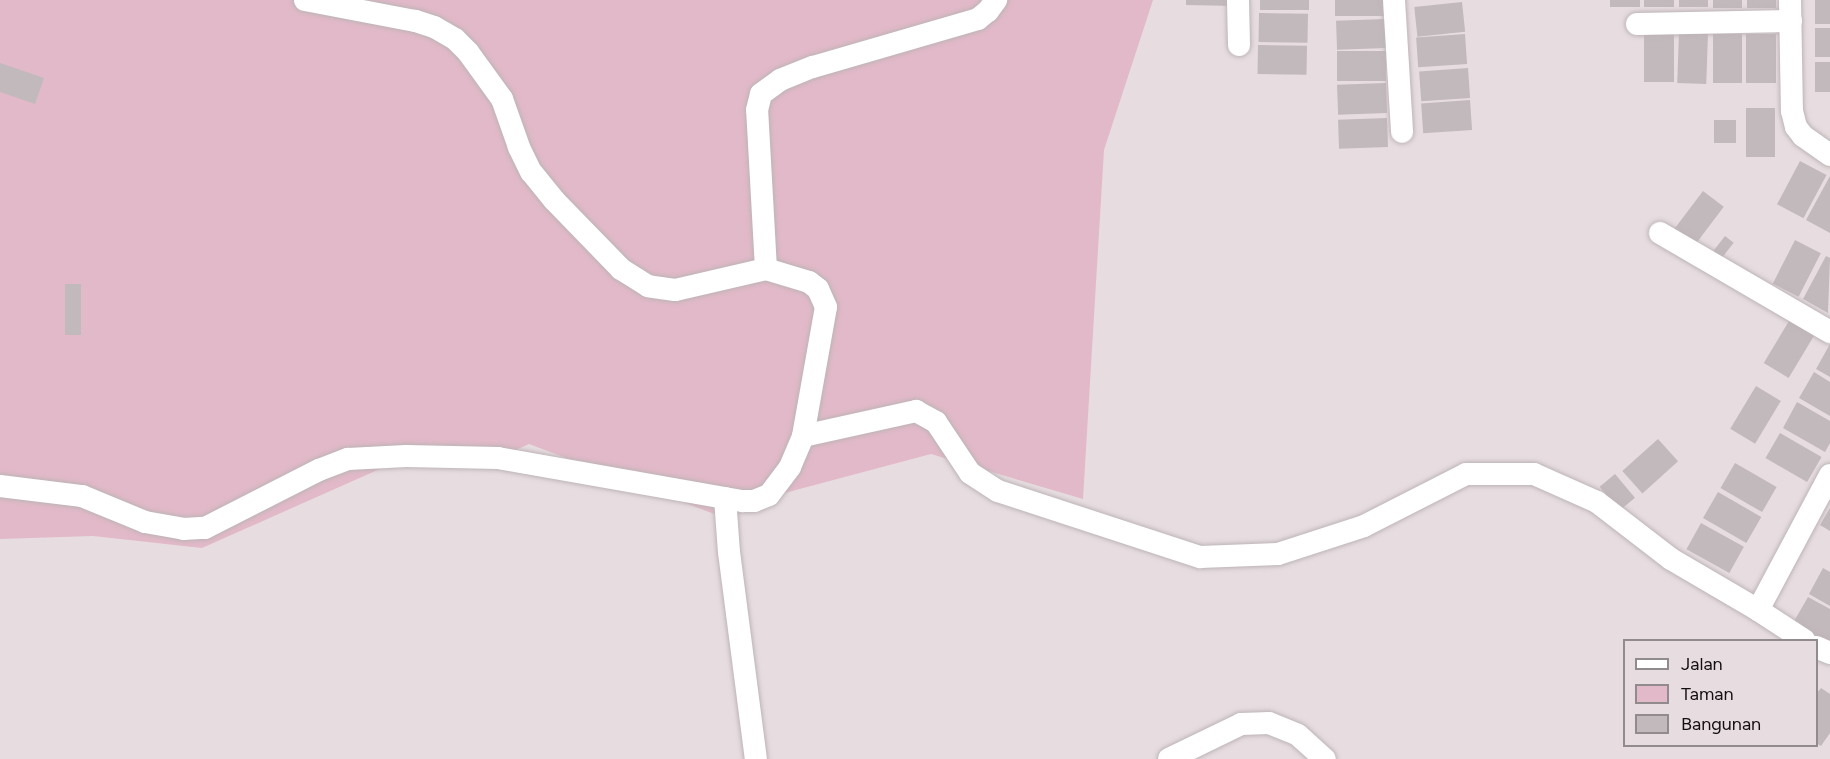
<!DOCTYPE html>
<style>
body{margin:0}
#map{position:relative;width:1830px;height:759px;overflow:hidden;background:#e7dde0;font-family:Figtree,sans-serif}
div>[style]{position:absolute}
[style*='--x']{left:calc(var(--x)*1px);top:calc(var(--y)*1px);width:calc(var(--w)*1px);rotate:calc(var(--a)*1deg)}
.green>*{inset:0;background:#e2b9c8}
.building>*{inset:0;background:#c2b9bc;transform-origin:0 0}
.roads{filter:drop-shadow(0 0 2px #bdb4b7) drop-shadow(0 0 2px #bdb4b7)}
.minor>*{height:22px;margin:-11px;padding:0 11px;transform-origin:11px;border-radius:11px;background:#fff}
span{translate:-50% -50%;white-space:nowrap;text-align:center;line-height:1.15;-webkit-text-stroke:4.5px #e7dde0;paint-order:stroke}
.legend{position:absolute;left:1623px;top:639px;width:195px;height:108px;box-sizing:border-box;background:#e7dde0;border:2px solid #928b8d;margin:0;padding:8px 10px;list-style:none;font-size:18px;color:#130f11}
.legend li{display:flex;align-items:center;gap:12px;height:30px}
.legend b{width:30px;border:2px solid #928b8d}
</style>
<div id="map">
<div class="green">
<i style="clip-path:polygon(0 0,1153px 0,1104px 150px,1083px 499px,931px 454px,754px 501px,717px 515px,529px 444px,498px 458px,391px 464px,202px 548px,93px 536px,0 539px)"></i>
</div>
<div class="building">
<i style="clip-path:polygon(1186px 0,1235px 0,1235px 6px,1186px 5px)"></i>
<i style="left:1260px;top:0;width:49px;height:10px"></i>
<i style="left:1335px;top:0;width:49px;height:16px"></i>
<i style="left:1610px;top:0;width:30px;height:7px"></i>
<i style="left:1644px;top:0;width:30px;height:7px"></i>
<i style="left:1679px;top:0;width:29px;height:7px"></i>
<i style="left:1713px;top:0;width:29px;height:8px"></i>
<i style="left:1747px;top:0;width:29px;height:8px"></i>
<i style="left:1815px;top:0;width:15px;height:24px"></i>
<i style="left:1462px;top:2px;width:30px;height:48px;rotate:84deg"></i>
<i style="left:1259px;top:13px;width:49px;height:29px;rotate:1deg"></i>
<i style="left:1385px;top:19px;width:29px;height:49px;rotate:88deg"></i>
<i style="left:1815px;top:28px;width:15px;height:29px"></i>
<i style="left:1644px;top:33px;width:30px;height:49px"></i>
<i style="left:1679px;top:33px;width:29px;height:50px;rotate:2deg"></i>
<i style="left:1465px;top:34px;width:30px;height:49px;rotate:86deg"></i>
<i style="left:1713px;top:34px;width:29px;height:49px"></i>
<i style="left:1746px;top:34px;width:30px;height:49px"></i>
<i style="left:1258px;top:45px;width:49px;height:29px;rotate:1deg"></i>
<i style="left:1386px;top:51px;width:30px;height:49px;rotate:90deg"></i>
<i style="left:1815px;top:62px;width:15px;height:30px"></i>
<i style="clip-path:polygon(0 63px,44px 78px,35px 104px,0 92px)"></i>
<i style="left:1468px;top:68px;width:30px;height:49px;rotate:86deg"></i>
<i style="left:1386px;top:83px;width:30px;height:49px;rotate:88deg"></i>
<i style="left:1470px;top:100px;width:30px;height:49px;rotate:86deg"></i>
<i style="left:1746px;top:108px;width:29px;height:49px"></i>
<i style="left:1387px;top:118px;width:29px;height:49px;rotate:88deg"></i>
<i style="left:1714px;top:120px;width:22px;height:23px"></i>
<i style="left:1800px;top:161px;width:30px;height:49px;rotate:28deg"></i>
<i style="clip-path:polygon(1830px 176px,1830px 233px,1806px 220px)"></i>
<i style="left:1703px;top:191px;width:26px;height:53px;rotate:37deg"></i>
<i style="left:1725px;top:236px;width:11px;height:19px;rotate:38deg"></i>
<i style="left:1795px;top:240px;width:29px;height:49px;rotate:27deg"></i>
<i style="clip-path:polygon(1826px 256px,1830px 258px,1828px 313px,1803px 299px)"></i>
<i style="left:65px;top:284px;width:16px;height:51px"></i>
<i style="left:1789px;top:321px;width:29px;height:49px;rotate:31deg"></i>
<i style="clip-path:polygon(1830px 344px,1830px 377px,1816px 369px)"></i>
<i style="clip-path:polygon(1814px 372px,1830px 382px,1830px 416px,1799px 398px)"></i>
<i style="left:1756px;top:386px;width:29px;height:50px;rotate:31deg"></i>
<i style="clip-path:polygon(1797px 402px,1830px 421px,1830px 443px,1825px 452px,1783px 428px)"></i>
<i style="left:1780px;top:433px;width:48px;height:29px;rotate:30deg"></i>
<i style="left:1658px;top:439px;width:30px;height:48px;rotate:48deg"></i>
<i style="left:1735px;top:463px;width:48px;height:29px;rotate:30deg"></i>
<i style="left:1615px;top:474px;width:31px;height:20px;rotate:50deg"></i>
<i style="left:1718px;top:492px;width:50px;height:30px;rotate:30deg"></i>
<i style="clip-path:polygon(1830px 508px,1830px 531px,1820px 525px)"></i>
<i style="left:1701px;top:523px;width:49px;height:30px;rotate:29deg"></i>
<i style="clip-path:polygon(1823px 568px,1830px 572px,1830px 606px,1809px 594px)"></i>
<i style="clip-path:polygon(1808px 597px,1830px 609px,1830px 643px,1793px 623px)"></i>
<i style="clip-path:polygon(1821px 688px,1830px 694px,1830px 733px,1821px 746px,1816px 743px,1816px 694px)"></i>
</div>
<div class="roads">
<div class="minor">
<i style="--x:1238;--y:0;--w:45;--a:88.7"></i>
<i style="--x:1394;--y:0;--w:132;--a:86.5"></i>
<i style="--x:1790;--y:0;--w:111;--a:89"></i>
<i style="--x:1792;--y:111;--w:16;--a:76"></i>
<i style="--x:1796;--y:127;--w:11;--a:52"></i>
<i style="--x:1803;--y:136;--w:33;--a:35"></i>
<i style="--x:1637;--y:24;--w:154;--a:-1.1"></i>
<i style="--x:1660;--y:233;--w:197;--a:30.2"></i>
<i style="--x:766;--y:269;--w:159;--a:-93.2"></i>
<i style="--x:757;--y:110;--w:16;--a:-76"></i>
<i style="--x:761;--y:94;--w:24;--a:-36"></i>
<i style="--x:780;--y:80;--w:35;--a:-22"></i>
<i style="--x:813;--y:67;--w:172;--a:-16.2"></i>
<i style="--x:978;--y:19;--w:13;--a:-39"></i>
<i style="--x:988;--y:11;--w:14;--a:-54"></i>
<i style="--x:803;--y:436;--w:116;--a:-12.5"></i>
<i style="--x:916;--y:411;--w:23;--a:29"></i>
<i style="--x:936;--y:422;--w:61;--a:56.3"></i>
<i style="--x:970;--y:473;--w:33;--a:33"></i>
<i style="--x:998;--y:491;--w:213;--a:18.1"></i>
<i style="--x:1200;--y:557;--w:78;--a:-2.2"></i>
<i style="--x:1278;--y:554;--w:90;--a:-18"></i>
<i style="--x:1364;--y:526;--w:114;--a:-27"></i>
<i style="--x:1466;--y:474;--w:68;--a:0"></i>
<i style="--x:1534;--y:474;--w:69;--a:24"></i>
<i style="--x:1597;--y:502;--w:93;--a:37.6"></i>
<i style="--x:1671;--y:559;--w:101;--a:30.4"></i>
<i style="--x:1758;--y:610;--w:55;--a:33.1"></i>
<i style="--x:0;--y:486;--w:83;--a:7"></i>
<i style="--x:82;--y:496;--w:68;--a:22.4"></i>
<i style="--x:145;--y:522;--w:39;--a:10"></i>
<i style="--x:183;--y:529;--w:22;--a:-3"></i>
<i style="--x:205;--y:528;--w:128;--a:-27"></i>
<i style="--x:319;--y:470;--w:31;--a:-21"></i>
<i style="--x:348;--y:459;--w:58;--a:-3"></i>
<i style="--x:406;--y:456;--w:92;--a:1.2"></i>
<i style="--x:498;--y:458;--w:249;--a:10"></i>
<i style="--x:743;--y:501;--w:11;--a:0"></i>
<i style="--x:754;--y:501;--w:16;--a:-22"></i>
<i style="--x:769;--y:495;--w:35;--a:-53"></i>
<i style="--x:790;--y:467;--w:34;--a:-67"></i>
<i style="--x:803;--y:436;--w:131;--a:-79.9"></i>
<i style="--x:826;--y:307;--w:20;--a:-114"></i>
<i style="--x:818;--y:289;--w:11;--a:-142"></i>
<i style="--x:809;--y:282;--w:45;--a:-163.2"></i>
<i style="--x:766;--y:269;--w:93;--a:167"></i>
<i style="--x:675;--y:290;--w:27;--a:-172"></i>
<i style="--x:648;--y:286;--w:32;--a:-148"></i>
<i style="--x:621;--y:269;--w:96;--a:-134.2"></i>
<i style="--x:554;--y:200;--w:36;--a:-129"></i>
<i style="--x:531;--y:172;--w:28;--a:-116"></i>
<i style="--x:519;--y:147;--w:51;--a:-109.5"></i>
<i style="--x:502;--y:99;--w:58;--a:-125.9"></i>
<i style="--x:468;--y:52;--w:18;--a:-135"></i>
<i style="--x:455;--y:39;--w:24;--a:-150"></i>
<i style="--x:434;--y:27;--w:20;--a:-162"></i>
<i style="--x:415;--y:21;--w:112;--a:-169.2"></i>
<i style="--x:725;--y:498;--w:54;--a:85.8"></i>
<i style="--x:729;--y:552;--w:209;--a:82.6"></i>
<i style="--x:1758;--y:610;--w:153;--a:-61.9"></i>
<i style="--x:1816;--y:647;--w:15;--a:23"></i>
<i style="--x:1169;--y:759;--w:80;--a:-25.9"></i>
<i style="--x:1241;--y:724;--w:28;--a:-2"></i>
<i style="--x:1269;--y:723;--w:31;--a:22"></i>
<i style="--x:1298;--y:735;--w:36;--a:42"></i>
</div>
</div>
<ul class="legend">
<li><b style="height:8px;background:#fff"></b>Jalan</li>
<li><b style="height:16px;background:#e2b9c8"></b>Taman</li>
<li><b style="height:16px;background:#c2b9bc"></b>Bangunan</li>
</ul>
</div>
